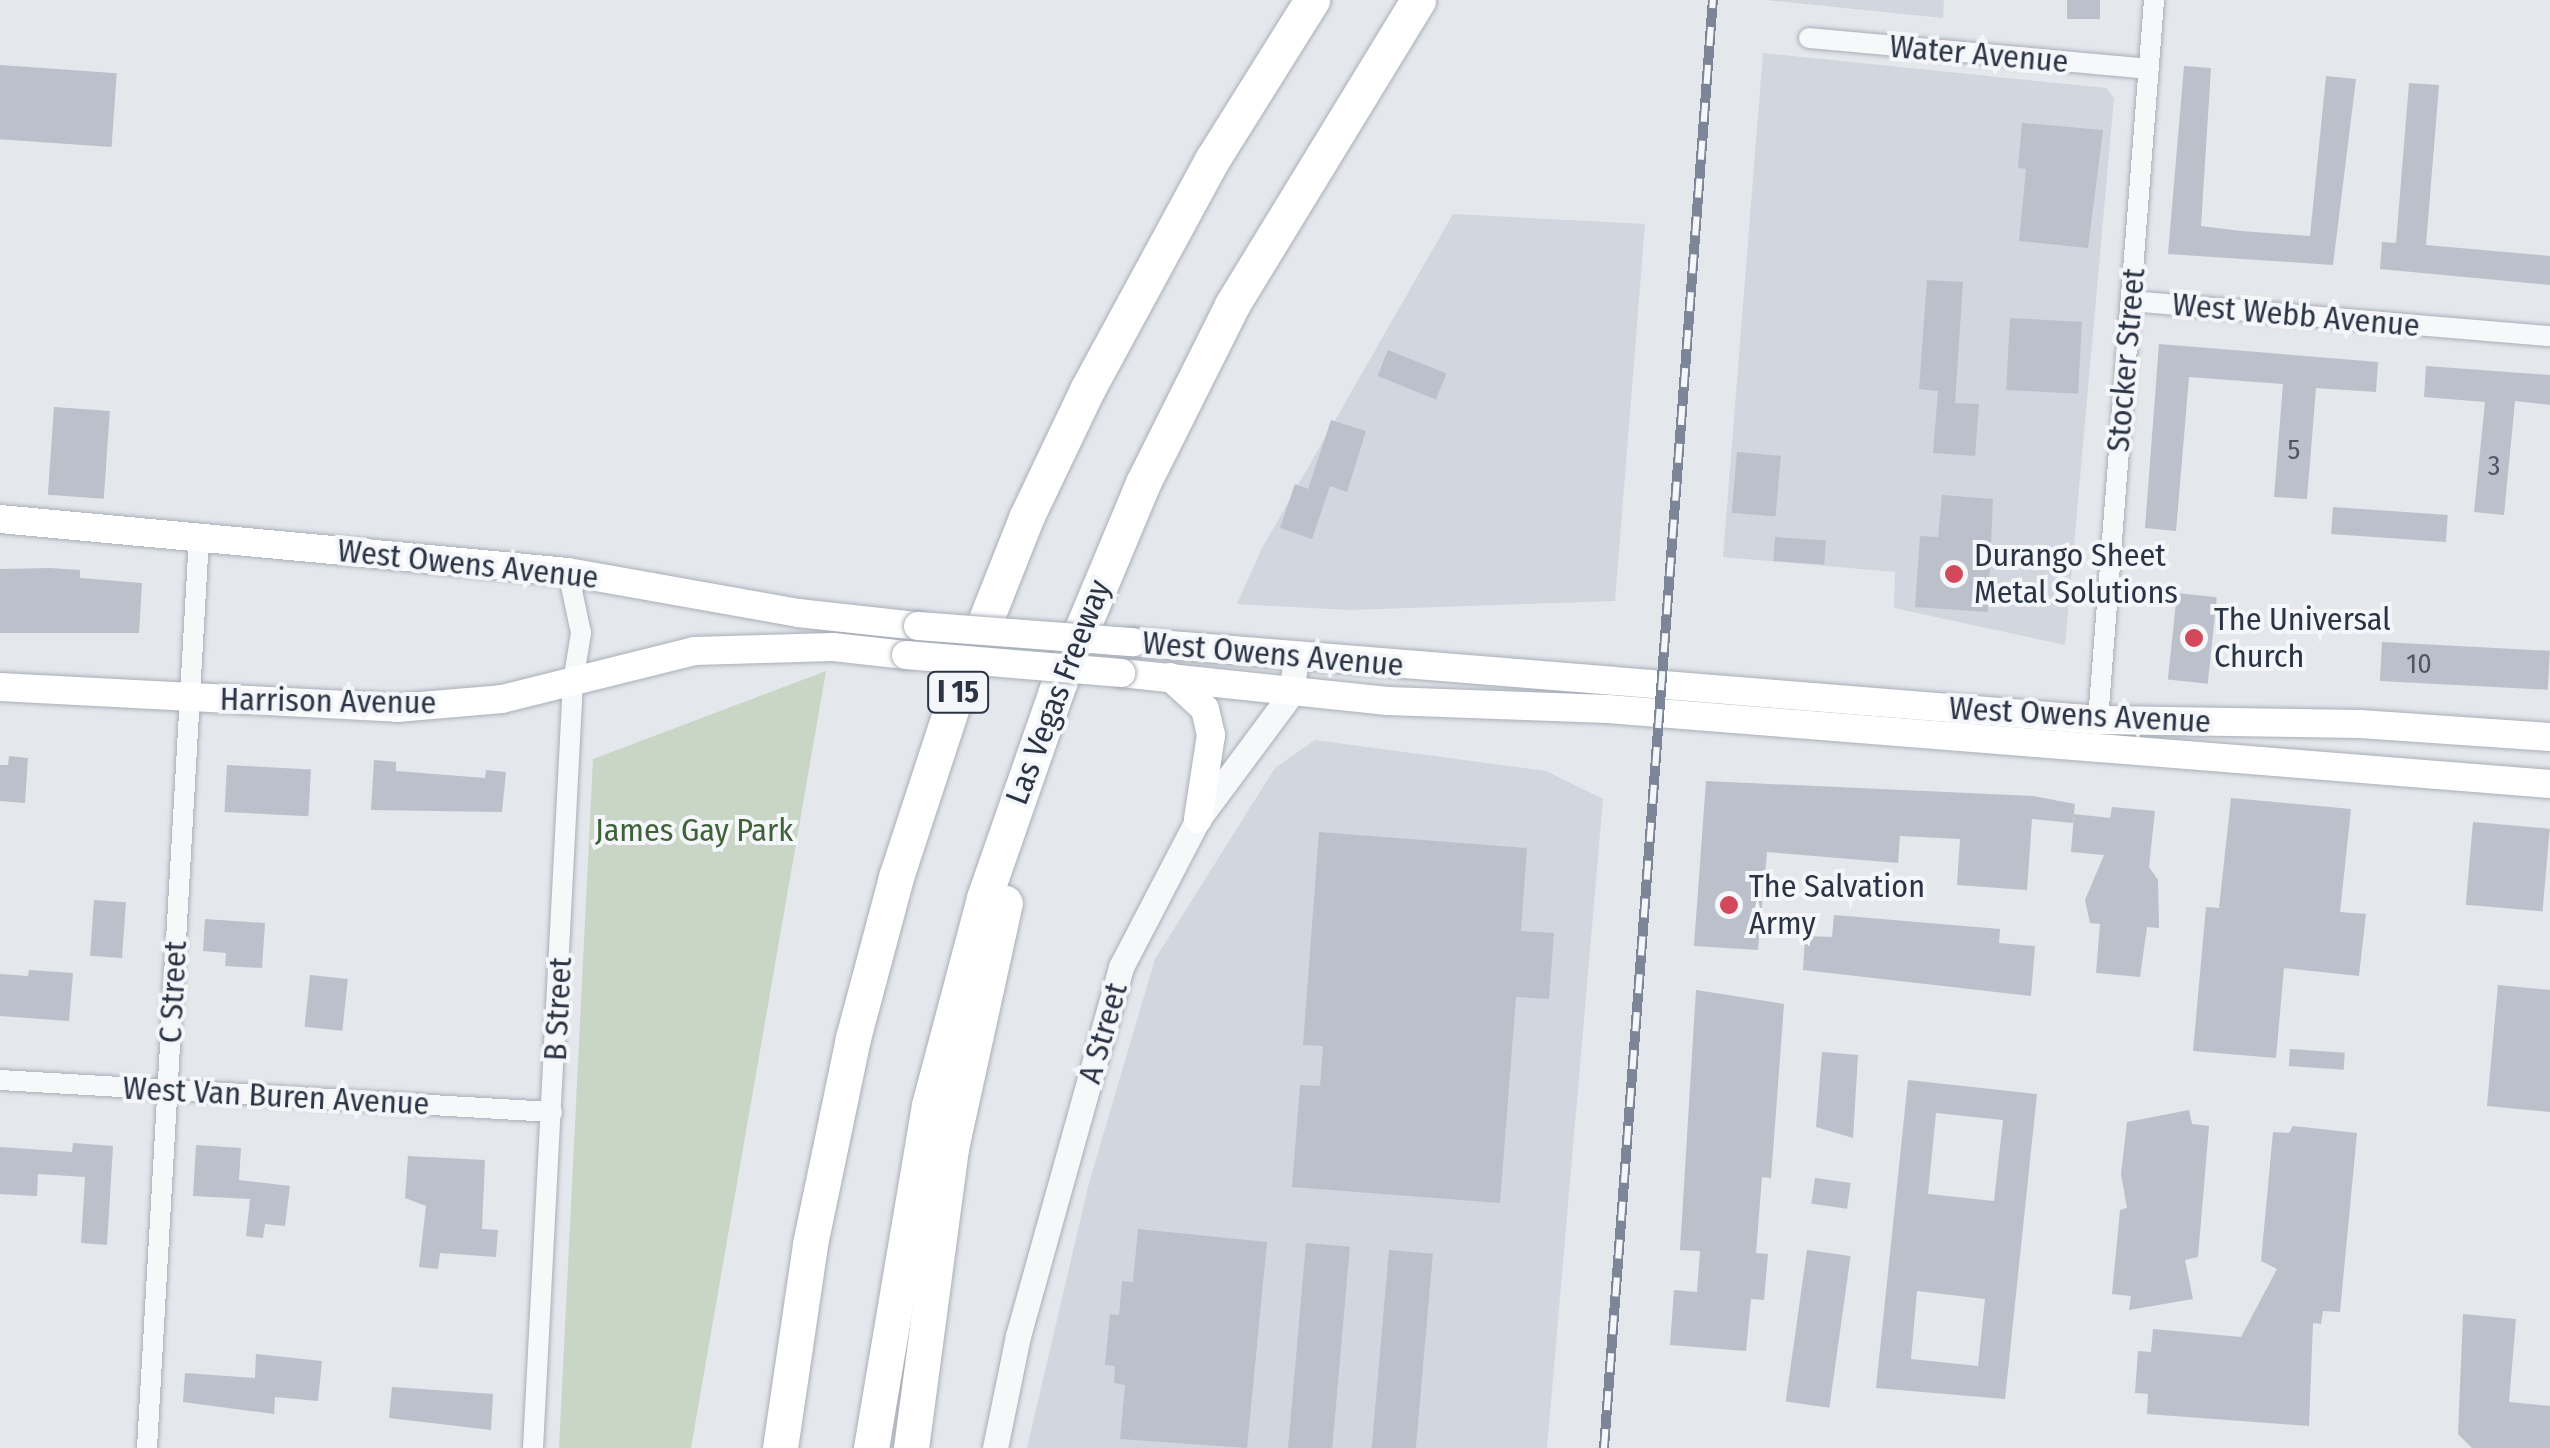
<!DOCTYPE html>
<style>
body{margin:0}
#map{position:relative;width:2550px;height:1448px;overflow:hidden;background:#e4e7ec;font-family:"Fira Sans Condensed",sans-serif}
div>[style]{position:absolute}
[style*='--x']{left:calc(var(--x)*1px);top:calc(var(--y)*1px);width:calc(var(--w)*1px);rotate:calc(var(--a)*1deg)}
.built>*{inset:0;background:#d2d6de}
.green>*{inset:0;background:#c9d6c5}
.building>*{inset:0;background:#bbc0ca;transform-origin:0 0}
.roads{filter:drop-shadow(0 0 2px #a9aeb7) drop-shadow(0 0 2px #a9aeb7)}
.minor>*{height:20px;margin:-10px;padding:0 10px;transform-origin:10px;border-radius:10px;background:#f7f8fa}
.tertiary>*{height:25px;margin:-12.5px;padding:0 12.5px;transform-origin:12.5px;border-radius:12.5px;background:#f7f8fa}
.secondary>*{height:28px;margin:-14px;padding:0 14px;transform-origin:14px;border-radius:14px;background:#fff}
.motorway>*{height:35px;margin:-17.5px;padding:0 17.5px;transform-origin:17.5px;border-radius:17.5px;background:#fff}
.rail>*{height:10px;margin-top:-5px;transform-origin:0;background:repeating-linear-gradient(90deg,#f4f6f9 0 19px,#7d8696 0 38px);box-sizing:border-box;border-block:2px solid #7d8696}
.bridges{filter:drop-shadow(0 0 2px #a9aeb7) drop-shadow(0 0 2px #a9aeb7)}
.secondary-bridge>*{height:28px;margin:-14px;padding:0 14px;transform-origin:14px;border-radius:14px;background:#fff}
.dots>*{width:28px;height:28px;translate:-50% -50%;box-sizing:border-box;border:5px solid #f4f6f9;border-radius:50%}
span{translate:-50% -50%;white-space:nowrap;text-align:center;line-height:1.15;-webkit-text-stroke:8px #f4f6f9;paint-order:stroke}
.number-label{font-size:28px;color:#4f5766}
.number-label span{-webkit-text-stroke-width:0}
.shield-label span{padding:2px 8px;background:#f4f6f9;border:2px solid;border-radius:8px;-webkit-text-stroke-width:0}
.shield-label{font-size:30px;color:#2b3445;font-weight:700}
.street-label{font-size:32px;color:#2b3445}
.poi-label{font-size:32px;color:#2b3445}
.left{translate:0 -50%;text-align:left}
.park-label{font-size:32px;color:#3f6138}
</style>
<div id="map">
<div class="built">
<i style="clip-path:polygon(1766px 0,1944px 0,1943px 18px)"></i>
<i style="clip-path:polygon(1763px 53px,2106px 88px,2114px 98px,2065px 645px,1894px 608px,1895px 572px,1723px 557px)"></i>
<i style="clip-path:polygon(1453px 214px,1645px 224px,1615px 601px,1349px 610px,1237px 604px,1262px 548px)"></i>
<i style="clip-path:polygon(1315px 740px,1546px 771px,1603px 799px,1547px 1448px,1027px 1448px,1089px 1183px,1155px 959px,1275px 768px)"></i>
</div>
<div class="green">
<i style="clip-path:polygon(826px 671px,691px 1448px,559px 1448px,593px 759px)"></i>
</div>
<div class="building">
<i style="left:2067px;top:0;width:33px;height:19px"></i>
<i style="left:0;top:65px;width:117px;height:74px;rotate:4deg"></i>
<i style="clip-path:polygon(2184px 66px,2211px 68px,2201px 226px,2241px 231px,2310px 236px,2326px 76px,2356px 79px,2333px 265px,2168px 254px)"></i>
<i style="clip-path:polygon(2409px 83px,2439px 85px,2426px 245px,2550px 256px,2550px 285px,2380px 269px,2382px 242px,2396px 243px)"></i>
<i style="clip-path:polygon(2022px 123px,2103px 130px,2088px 248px,2019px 241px,2026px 169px,2018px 168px)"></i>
<i style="clip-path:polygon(1927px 280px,1963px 282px,1955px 403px,1979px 404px,1975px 456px,1933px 453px,1938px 391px,1919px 389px)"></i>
<i style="left:2010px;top:318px;width:72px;height:72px;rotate:3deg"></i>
<i style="clip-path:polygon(2159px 344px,2378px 362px,2376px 392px,2316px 388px,2307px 499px,2274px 497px,2283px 384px,2189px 377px,2176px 531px,2145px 528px)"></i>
<i style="left:1388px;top:350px;width:63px;height:28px;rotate:22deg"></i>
<i style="clip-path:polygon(2426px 366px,2550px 375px,2550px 405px,2515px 401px,2504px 515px,2474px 512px,2485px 402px,2424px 397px)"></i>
<i style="left:54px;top:407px;width:56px;height:88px;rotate:4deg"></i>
<i style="clip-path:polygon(1331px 420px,1366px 431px,1347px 492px,1330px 486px,1312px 539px,1280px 528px,1295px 484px,1308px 489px)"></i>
<i style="left:1737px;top:452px;width:44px;height:61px;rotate:5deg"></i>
<i style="clip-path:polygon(1942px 495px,1993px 499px,1988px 612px,1915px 607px,1920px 536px,1938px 537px)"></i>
<i style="left:2333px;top:507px;width:115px;height:27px;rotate:4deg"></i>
<i style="left:1775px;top:537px;width:51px;height:24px;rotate:4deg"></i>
<i style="clip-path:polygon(50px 568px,80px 570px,80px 578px,142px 583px,139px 633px,0 633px,0 569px)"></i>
<i style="left:2177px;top:593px;width:40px;height:87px;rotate:6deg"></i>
<i style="left:2382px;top:642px;width:168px;height:39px;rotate:3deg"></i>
<i style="clip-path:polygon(9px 756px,28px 758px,25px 803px,0 801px,0 765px,8px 765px)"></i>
<i style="clip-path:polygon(374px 760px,396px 762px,396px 771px,485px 778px,486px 770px,506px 772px,502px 812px,371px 810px)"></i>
<i style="left:227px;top:765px;width:84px;height:47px;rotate:3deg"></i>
<i style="clip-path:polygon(1706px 781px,2033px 796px,2075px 804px,2073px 823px,2032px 819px,2027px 890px,1957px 885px,1960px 839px,1900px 836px,1898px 863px,1767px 852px,1758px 950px,1694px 946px)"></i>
<i style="clip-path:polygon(2231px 798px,2351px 809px,2340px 912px,2366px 914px,2359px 976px,2284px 968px,2276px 1058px,2193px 1051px,2206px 907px,2219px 908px)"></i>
<i style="clip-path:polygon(2112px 807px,2155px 811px,2149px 867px,2158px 880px,2159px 928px,2147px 927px,2140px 977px,2096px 973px,2100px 924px,2090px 923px,2085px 900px,2104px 855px,2071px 852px,2074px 814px,2110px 818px)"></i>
<i style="left:2473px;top:822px;width:77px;height:83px;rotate:5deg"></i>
<i style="clip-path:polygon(1319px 832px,1527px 848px,1521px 931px,1554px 933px,1549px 999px,1516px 997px,1500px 1203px,1292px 1187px,1300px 1085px,1320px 1086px,1323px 1046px,1303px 1045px)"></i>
<i style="left:94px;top:900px;width:32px;height:56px;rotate:4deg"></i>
<i style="clip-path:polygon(1834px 915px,2000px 929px,1999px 943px,2035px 946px,2031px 996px,1803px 970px,1805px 936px,1832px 937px)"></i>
<i style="clip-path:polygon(205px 919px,265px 923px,262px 968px,225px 966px,226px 953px,203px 951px)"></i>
<i style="clip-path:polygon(29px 970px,73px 973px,69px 1021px,0 1016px,0 974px,28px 976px)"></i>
<i style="left:310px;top:975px;width:38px;height:52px;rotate:6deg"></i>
<i style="clip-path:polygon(2498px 985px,2550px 990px,2550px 1112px,2487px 1106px)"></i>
<i style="clip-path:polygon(1696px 990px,1784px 1004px,1771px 1178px,1762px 1177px,1756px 1253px,1768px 1254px,1764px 1300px,1751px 1299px,1746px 1351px,1670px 1345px,1674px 1290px,1697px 1292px,1700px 1251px,1680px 1250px)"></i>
<i style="left:2290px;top:1049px;width:55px;height:17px;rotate:4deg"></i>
<i style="clip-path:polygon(1822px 1052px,1858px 1055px,1853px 1138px,1816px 1127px)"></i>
<i style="clip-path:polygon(evenodd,1908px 1080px,2037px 1094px,2005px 1399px,1876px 1388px,1908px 1080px,1936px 1113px,2003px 1120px,1994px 1201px,1928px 1194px,1936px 1113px,1908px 1080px,1917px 1291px,1985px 1299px,1978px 1366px,1911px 1359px,1917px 1291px)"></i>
<i style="clip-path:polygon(2189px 1110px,2192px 1124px,2209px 1126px,2198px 1257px,2185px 1260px,2193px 1299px,2129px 1310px,2131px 1296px,2112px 1294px,2120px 1210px,2127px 1208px,2121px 1174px,2127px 1122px)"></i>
<i style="clip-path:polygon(2293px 1126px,2357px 1133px,2340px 1312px,2323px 1311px,2321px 1324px,2313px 1323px,2309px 1426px,2147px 1414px,2148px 1394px,2135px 1393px,2138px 1351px,2151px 1352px,2153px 1329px,2241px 1337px,2277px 1269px,2261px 1261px,2273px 1132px,2289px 1133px)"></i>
<i style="clip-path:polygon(73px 1143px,113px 1146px,107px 1245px,81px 1243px,85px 1177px,38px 1174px,37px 1196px,0 1194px,0 1147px,72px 1152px)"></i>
<i style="clip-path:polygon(196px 1145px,241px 1148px,239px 1180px,290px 1186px,285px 1226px,265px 1224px,263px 1238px,246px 1236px,250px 1199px,193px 1196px)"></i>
<i style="clip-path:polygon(408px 1156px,485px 1160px,482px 1229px,498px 1230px,496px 1257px,440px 1253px,438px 1269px,419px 1267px,426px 1206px,405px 1198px)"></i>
<i style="left:1815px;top:1178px;width:36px;height:26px;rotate:8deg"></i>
<i style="clip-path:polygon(1138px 1229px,1267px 1242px,1247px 1448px,1120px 1439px,1125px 1385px,1114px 1383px,1115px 1366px,1105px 1365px,1110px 1314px,1119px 1315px,1122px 1281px,1133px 1282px)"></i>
<i style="left:1306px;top:1243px;width:44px;height:206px;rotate:5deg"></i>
<i style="left:1389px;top:1250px;width:44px;height:199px;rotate:5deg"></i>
<i style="left:1807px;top:1250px;width:44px;height:153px;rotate:8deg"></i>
<i style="clip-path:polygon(2463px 1314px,2516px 1319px,2509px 1402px,2550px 1406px,2550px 1448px,2472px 1448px,2458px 1434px)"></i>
<i style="clip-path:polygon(256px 1354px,322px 1361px,318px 1401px,275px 1397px,274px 1414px,183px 1402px,185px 1373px,255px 1378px)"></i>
<i style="clip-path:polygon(392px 1387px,493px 1394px,491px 1430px,389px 1418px)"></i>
</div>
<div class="roads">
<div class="minor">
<i style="--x:1809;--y:38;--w:341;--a:5.2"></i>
<i style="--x:2131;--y:301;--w:420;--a:4.8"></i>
<i style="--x:2098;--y:720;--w:722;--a:-85.55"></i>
<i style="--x:0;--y:1080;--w:553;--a:3.32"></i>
<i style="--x:147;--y:1448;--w:912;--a:-86.73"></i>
<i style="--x:533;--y:1448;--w:767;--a:-87.01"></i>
<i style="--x:573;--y:682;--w:50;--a:-80.7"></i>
<i style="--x:581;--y:633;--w:62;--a:-102"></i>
</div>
<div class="tertiary">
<i style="--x:995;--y:1448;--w:114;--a:-78.4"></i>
<i style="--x:1018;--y:1336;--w:383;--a:-74.4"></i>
<i style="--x:1121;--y:967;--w:167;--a:-62.5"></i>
<i style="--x:1198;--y:819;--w:156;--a:-53.4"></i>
<i style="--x:1291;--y:694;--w:37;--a:-82"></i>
</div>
<div class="secondary">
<i style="--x:0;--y:519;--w:570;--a:5.33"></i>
<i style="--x:568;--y:572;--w:234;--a:10.1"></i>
<i style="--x:798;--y:613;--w:121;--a:6.2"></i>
<i style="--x:1133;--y:642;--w:968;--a:4.62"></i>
<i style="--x:2098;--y:720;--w:262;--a:0.9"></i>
<i style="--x:2360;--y:724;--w:190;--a:3.9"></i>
<i style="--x:1121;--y:673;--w:268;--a:6"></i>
<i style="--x:1388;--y:701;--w:220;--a:2.1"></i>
<i style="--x:1608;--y:709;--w:945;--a:4.55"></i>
<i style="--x:1170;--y:677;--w:47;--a:42.4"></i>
<i style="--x:1205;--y:709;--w:27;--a:77"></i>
<i style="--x:1211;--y:735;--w:85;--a:98.8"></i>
<i style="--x:0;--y:687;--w:398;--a:3"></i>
<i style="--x:397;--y:708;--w:105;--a:-4.9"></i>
<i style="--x:502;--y:699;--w:198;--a:-14"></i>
<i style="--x:694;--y:651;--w:139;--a:-1.6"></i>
<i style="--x:833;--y:647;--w:73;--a:6.3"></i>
</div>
<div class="motorway">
<i style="--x:780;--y:1448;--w:206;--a:-81.6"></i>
<i style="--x:810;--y:1244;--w:210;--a:-78.2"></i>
<i style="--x:853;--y:1038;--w:167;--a:-75"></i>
<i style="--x:896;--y:877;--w:192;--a:-71.8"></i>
<i style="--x:956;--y:695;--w:190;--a:-68.4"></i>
<i style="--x:1026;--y:518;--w:142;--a:-64.5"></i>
<i style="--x:1087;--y:390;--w:262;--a:-61.5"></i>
<i style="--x:1212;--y:160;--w:189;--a:-58"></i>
<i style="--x:871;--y:1448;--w:348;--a:-80.4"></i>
<i style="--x:929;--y:1105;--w:214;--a:-75.1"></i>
<i style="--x:984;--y:898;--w:219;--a:-70.8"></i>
<i style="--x:1056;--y:691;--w:225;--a:-67.3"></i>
<i style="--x:1143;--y:483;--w:199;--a:-63.4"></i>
<i style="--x:1232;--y:305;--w:357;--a:-58.6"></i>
<i style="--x:911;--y:1448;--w:303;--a:-82.4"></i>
<i style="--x:951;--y:1148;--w:251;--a:-77.6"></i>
</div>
</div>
<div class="rail">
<i style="--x:1604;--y:1448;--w:1452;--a:-85.7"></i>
</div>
<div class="bridges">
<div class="secondary-bridge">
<i style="--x:918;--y:626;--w:216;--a:4.3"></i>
<i style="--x:906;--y:655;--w:216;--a:4.8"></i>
</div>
</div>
<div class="dots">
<i style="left:1954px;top:574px;background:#d1495b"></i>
<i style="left:2194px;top:638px;background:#d1495b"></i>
<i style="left:1729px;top:905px;background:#d1495b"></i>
</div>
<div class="number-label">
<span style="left:2294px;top:450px">5</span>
<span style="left:2494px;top:466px">3</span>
<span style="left:2419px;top:664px">10</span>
</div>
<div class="shield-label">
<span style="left:958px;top:692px">I 15</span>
</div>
<div class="street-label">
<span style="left:1979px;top:54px;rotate:5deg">Water Avenue</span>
<span style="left:2296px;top:315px;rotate:5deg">West Webb Avenue</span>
<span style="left:2126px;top:360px;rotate:-85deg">Stocker Street</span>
<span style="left:468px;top:564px;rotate:6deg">West Owens Avenue</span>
<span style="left:1273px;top:654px;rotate:5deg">West Owens Avenue</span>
<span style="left:1058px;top:692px;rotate:-69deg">Las Vegas Freeway</span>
<span style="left:328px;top:701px;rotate:1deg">Harrison Avenue</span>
<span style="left:2080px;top:715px;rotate:3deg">West Owens Avenue</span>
<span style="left:173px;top:992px;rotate:-87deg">C Street</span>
<span style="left:558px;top:1009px;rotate:-87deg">B Street</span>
<span style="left:1103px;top:1033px;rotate:-74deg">A Street</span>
<span style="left:276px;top:1096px;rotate:3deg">West Van Buren Avenue</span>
</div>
<div class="poi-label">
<span class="left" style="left:1974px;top:574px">Durango Sheet<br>Metal Solutions</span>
<span class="left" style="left:2214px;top:638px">The Universal<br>Church</span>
<span class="left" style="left:1749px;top:905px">The Salvation<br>Army</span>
</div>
<div class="park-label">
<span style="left:694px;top:830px">James Gay Park</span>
</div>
</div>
